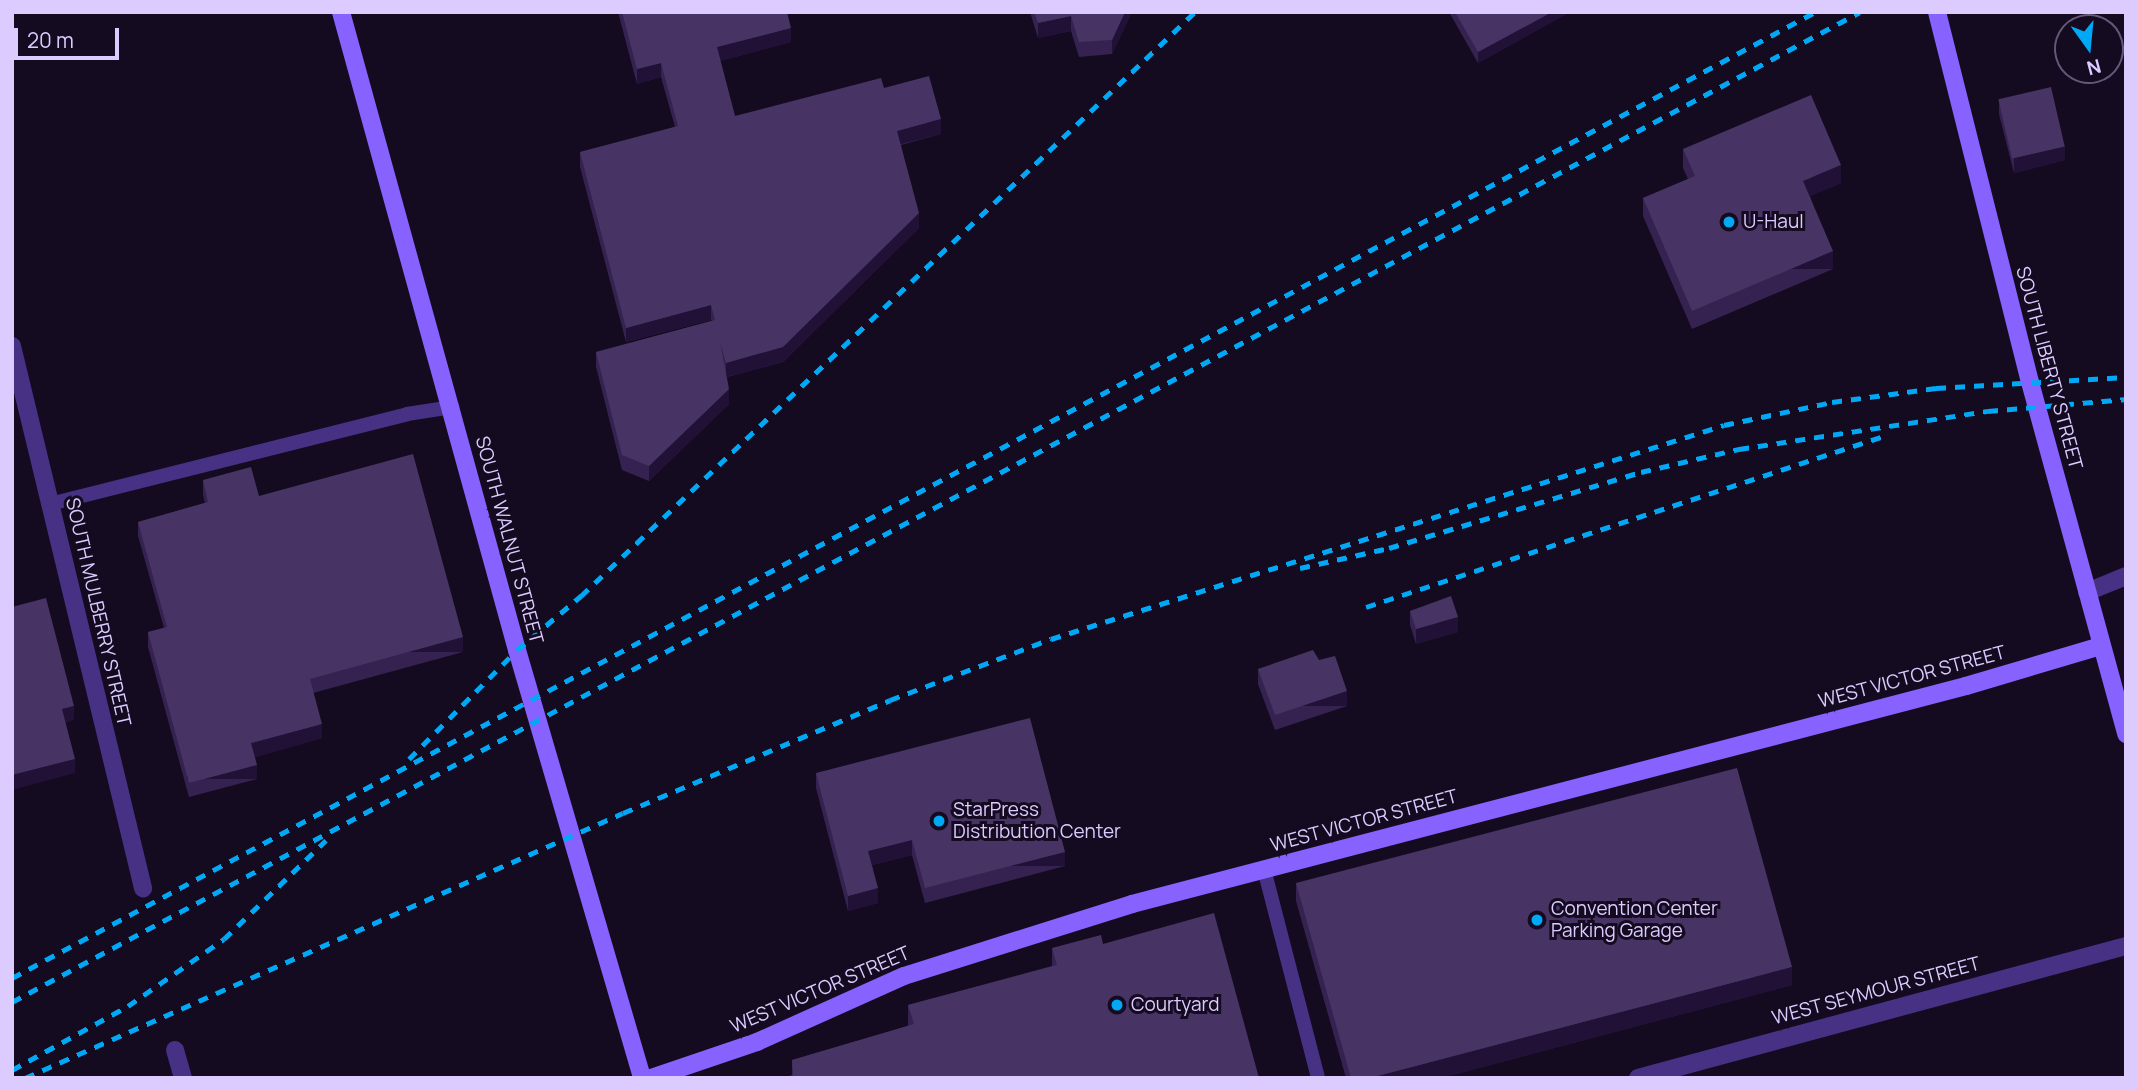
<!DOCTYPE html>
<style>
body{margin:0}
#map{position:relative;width:2138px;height:1090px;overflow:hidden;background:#140b21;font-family:Manrope,sans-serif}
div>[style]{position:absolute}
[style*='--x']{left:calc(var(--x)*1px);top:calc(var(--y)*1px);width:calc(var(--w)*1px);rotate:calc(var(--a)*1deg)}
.lane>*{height:14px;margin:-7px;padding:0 7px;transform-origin:7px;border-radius:7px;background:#473185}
.street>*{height:18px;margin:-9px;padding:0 9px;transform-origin:9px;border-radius:9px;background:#473185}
.secondary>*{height:18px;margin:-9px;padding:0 9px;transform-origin:9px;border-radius:9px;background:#8862ff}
.rail>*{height:5px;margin-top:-2.5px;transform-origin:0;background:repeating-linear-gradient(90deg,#00a8f6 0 10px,transparent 0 19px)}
.wall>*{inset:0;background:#362251}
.shaded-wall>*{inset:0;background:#211136;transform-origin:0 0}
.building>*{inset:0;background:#473464;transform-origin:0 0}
.dots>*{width:19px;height:19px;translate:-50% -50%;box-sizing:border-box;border:4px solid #140b21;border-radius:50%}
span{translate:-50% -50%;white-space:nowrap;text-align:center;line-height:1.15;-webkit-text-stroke:6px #140b21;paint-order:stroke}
.poi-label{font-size:19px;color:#dccbff}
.left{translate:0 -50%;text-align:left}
.street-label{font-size:19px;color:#dccbff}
.frame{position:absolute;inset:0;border:14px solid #dccbff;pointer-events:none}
.north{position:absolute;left:2054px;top:14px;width:70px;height:70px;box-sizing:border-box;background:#140b21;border:2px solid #64587a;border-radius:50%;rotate:165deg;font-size:19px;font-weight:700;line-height:28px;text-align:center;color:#dccbff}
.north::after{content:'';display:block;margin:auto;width:24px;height:32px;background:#00a8f6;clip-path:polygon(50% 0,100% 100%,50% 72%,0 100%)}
.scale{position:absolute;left:14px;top:28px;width:105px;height:32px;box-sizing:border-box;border:4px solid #dccbff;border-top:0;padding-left:9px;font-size:21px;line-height:24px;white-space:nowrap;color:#dccbff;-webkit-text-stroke:5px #140b21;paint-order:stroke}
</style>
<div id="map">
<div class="lane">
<i style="--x:50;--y:504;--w:368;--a:-14.1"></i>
<i style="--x:407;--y:414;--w:46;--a:-8.8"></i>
<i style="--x:1264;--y:869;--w:216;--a:75.5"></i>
</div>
<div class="street">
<i style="--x:12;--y:346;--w:558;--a:76.41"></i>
<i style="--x:2087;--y:592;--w:42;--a:-22.3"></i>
<i style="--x:175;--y:1050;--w:29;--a:74"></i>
<i style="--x:1638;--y:1078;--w:506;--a:-15.14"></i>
</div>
<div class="secondary">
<i style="--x:341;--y:12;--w:662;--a:74.58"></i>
<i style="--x:517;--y:650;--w:446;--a:73.7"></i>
<i style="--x:1937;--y:12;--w:382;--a:75.9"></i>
<i style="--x:2030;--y:382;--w:365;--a:74.7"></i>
<i style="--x:651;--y:1078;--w:112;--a:-18.8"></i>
<i style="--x:757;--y:1042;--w:161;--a:-24.2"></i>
<i style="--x:904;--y:976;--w:239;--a:-17.5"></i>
<i style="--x:1132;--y:904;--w:862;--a:-14.65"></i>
<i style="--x:1966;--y:686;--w:141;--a:-16.5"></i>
</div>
<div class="rail">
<i style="--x:1300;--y:568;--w:91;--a:-12.7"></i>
<i style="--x:1389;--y:548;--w:263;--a:-16.8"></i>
<i style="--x:1641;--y:472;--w:101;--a:-13.2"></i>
<i style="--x:1739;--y:449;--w:252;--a:-8.7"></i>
<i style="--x:1988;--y:411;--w:139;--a:-5"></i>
<i style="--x:1366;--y:607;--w:545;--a:-18.27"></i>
<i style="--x:409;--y:759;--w:153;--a:-45.3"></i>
<i style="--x:517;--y:650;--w:84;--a:-40.2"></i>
<i style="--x:581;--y:596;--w:847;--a:-43.57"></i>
<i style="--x:12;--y:978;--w:2045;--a:-28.18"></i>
<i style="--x:12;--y:1002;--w:2096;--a:-28.18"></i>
<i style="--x:12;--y:1070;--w:132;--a:-28.9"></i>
<i style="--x:128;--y:1006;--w:117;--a:-34.9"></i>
<i style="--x:224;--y:939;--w:142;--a:-44.1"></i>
<i style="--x:25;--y:1078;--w:654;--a:-23.9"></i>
<i style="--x:623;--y:813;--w:290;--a:-22.9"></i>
<i style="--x:890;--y:700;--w:172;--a:-20.8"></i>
<i style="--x:1051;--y:639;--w:706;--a:-17.64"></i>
<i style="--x:1724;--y:425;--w:110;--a:-12"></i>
<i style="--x:1832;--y:402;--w:105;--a:-7.7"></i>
<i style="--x:1936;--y:388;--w:190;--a:-3.3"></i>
</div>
<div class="wall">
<i style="clip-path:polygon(618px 12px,787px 12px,791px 42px,720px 61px,735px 116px,884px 88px,941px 134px,901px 145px,919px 228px,783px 362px,727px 377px,729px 404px,649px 481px,622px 470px,596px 367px,596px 352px,712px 321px,711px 320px,626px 342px,580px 167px,580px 152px,675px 127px,661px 77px,637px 84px)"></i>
<i style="clip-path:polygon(1030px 12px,1130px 12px,1130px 16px,1112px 54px,1079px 57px,1071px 31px,1038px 38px)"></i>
<i style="clip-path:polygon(1449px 12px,1570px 12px,1478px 63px)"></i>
<i style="clip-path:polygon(1999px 100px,2065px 160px,2014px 173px,1999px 114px)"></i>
<i style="clip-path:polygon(1683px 149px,1841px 183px,1810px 196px,1833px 269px,1692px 329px,1643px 216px,1643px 198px,1688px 179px,1683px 168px)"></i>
<i style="clip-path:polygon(203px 480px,259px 496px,463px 652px,313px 693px,322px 738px,255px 757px,257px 779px,189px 797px,148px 647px,148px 632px,164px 628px,138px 536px,138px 522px,205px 503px,203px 495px)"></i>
<i style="clip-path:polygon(1410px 611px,1458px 632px,1416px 644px,1410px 625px)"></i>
<i style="clip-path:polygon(1319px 660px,1347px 706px,1275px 730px,1258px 684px,1258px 669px)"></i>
<i style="clip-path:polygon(816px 773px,1065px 866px,925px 903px,912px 855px,872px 865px,878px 903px,848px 911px,816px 788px)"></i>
<i style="clip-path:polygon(1296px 883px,1792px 985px,1441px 1078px,1346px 1078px,1296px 901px)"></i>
<i style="clip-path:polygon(1103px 944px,1259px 1078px,792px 1075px,792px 1060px,908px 1026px,908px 1005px,1052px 966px,1052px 948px)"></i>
</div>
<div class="shaded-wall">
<i style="clip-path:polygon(1125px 12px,1130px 12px,1130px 16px,1112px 54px,1112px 40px)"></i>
<i style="clip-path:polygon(1552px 12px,1570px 12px,1478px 63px,1478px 52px)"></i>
<i style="clip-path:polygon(1071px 16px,1071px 31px,1038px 38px,1038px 23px)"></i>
<i style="clip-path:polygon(791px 28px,791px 42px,717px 62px,717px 47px)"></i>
<i style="clip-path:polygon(661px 63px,661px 77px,637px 84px,637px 69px)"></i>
<i style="clip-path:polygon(941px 119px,941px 134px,897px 145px,897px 131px)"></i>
<i style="clip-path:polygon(2065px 146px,2065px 160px,2014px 173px,2014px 158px)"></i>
<i style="clip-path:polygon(1841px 165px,1841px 183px,1803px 199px,1803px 181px)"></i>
<i style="clip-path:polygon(919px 213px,919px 228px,783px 362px,726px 377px,726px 363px)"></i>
<i style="left:1833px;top:251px;width:18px;height:153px;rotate:90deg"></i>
<i style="clip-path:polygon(711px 305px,711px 320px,626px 342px,626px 328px)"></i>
<i style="clip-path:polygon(729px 389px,729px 404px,649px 481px,649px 466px)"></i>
<i style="clip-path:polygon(1458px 617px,1458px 632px,1416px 644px,1416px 629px)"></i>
<i style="left:463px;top:637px;width:15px;height:159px;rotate:90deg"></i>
<i style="left:1347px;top:691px;width:15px;height:76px;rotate:90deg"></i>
<i style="clip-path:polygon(74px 706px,74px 720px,62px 724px,62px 709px)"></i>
<i style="clip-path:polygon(322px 724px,322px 738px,251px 758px,251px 743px)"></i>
<i style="clip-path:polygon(75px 759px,75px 773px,12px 790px,12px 775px)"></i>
<i style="left:257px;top:765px;width:14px;height:70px;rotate:90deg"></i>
<i style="clip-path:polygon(912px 840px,912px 855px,868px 866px,868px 851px)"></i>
<i style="left:1065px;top:852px;width:14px;height:145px;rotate:90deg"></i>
<i style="clip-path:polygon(878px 888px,878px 903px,848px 911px,848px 896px)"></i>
<i style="clip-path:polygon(1792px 967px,1792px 985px,1441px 1078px,1370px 1078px)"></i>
</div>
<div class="building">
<i style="clip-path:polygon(622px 12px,787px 12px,791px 28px,717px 47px,735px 116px,881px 78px,884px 88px,929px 76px,941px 119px,897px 131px,919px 213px,783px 347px,726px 363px,720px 342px,729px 389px,649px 466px,622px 455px,596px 352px,715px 320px,711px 305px,626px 328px,580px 152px,678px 126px,661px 63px,637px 69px)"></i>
<i style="clip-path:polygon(1034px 12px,1125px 12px,1112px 40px,1079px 42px,1071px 16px,1038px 23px)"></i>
<i style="clip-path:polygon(1455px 12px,1552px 12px,1478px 52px)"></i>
<i style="left:2051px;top:87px;width:61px;height:54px;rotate:77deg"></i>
<i style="clip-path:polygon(1811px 95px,1841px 165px,1803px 181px,1833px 251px,1692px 311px,1643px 198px,1695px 176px,1683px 149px)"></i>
<i style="clip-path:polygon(413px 454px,463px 637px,310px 679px,322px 724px,251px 743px,257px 765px,189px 783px,148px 632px,167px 627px,138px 522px,208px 502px,203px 480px,251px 467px,259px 496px)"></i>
<i style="clip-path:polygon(1451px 596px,1458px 617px,1416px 629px,1410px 611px)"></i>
<i style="clip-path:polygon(46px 598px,74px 706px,62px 709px,75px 759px,12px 775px,12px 607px)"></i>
<i style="clip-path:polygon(1313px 650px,1319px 660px,1335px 656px,1347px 691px,1275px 715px,1258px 669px)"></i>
<i style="clip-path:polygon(1030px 718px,1065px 852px,925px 888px,912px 840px,868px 851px,878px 888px,848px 896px,816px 773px)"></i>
<i style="clip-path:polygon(1737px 768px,1792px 967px,1370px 1078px,1351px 1078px,1296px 883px)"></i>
<i style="clip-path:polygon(1214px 913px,1259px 1078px,782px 1078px,793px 1075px,792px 1060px,914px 1024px,908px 1005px,1057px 965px,1052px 948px,1101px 935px,1103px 944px)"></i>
</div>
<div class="dots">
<i style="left:1729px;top:222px;background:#00a8f6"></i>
<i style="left:939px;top:821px;background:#00a8f6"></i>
<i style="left:1537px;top:920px;background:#00a8f6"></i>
<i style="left:1117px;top:1005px;background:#00a8f6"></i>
</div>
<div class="poi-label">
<span class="left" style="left:1743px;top:222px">U-Haul</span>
<span class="left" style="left:953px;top:821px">StarPress<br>Distribution Center</span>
<span class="left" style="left:1551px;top:920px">Convention Center<br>Parking Garage</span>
<span class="left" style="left:1131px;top:1005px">Courtyard</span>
</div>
<div class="street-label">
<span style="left:2049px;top:368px;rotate:75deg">SOUTH LIBERTY STREET</span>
<span style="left:509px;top:540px;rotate:75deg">SOUTH WALNUT STREET</span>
<span style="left:98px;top:612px;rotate:77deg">SOUTH MULBERRY STREET</span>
<span style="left:1912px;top:677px;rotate:-15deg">WEST VICTOR STREET</span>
<span style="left:1364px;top:821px;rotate:-15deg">WEST VICTOR STREET</span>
<span style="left:820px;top:990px;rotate:-23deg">WEST VICTOR STREET</span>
<span style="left:1876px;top:991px;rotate:-15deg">WEST SEYMOUR STREET</span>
</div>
<div class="frame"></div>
<div class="north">N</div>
<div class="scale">20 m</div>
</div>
